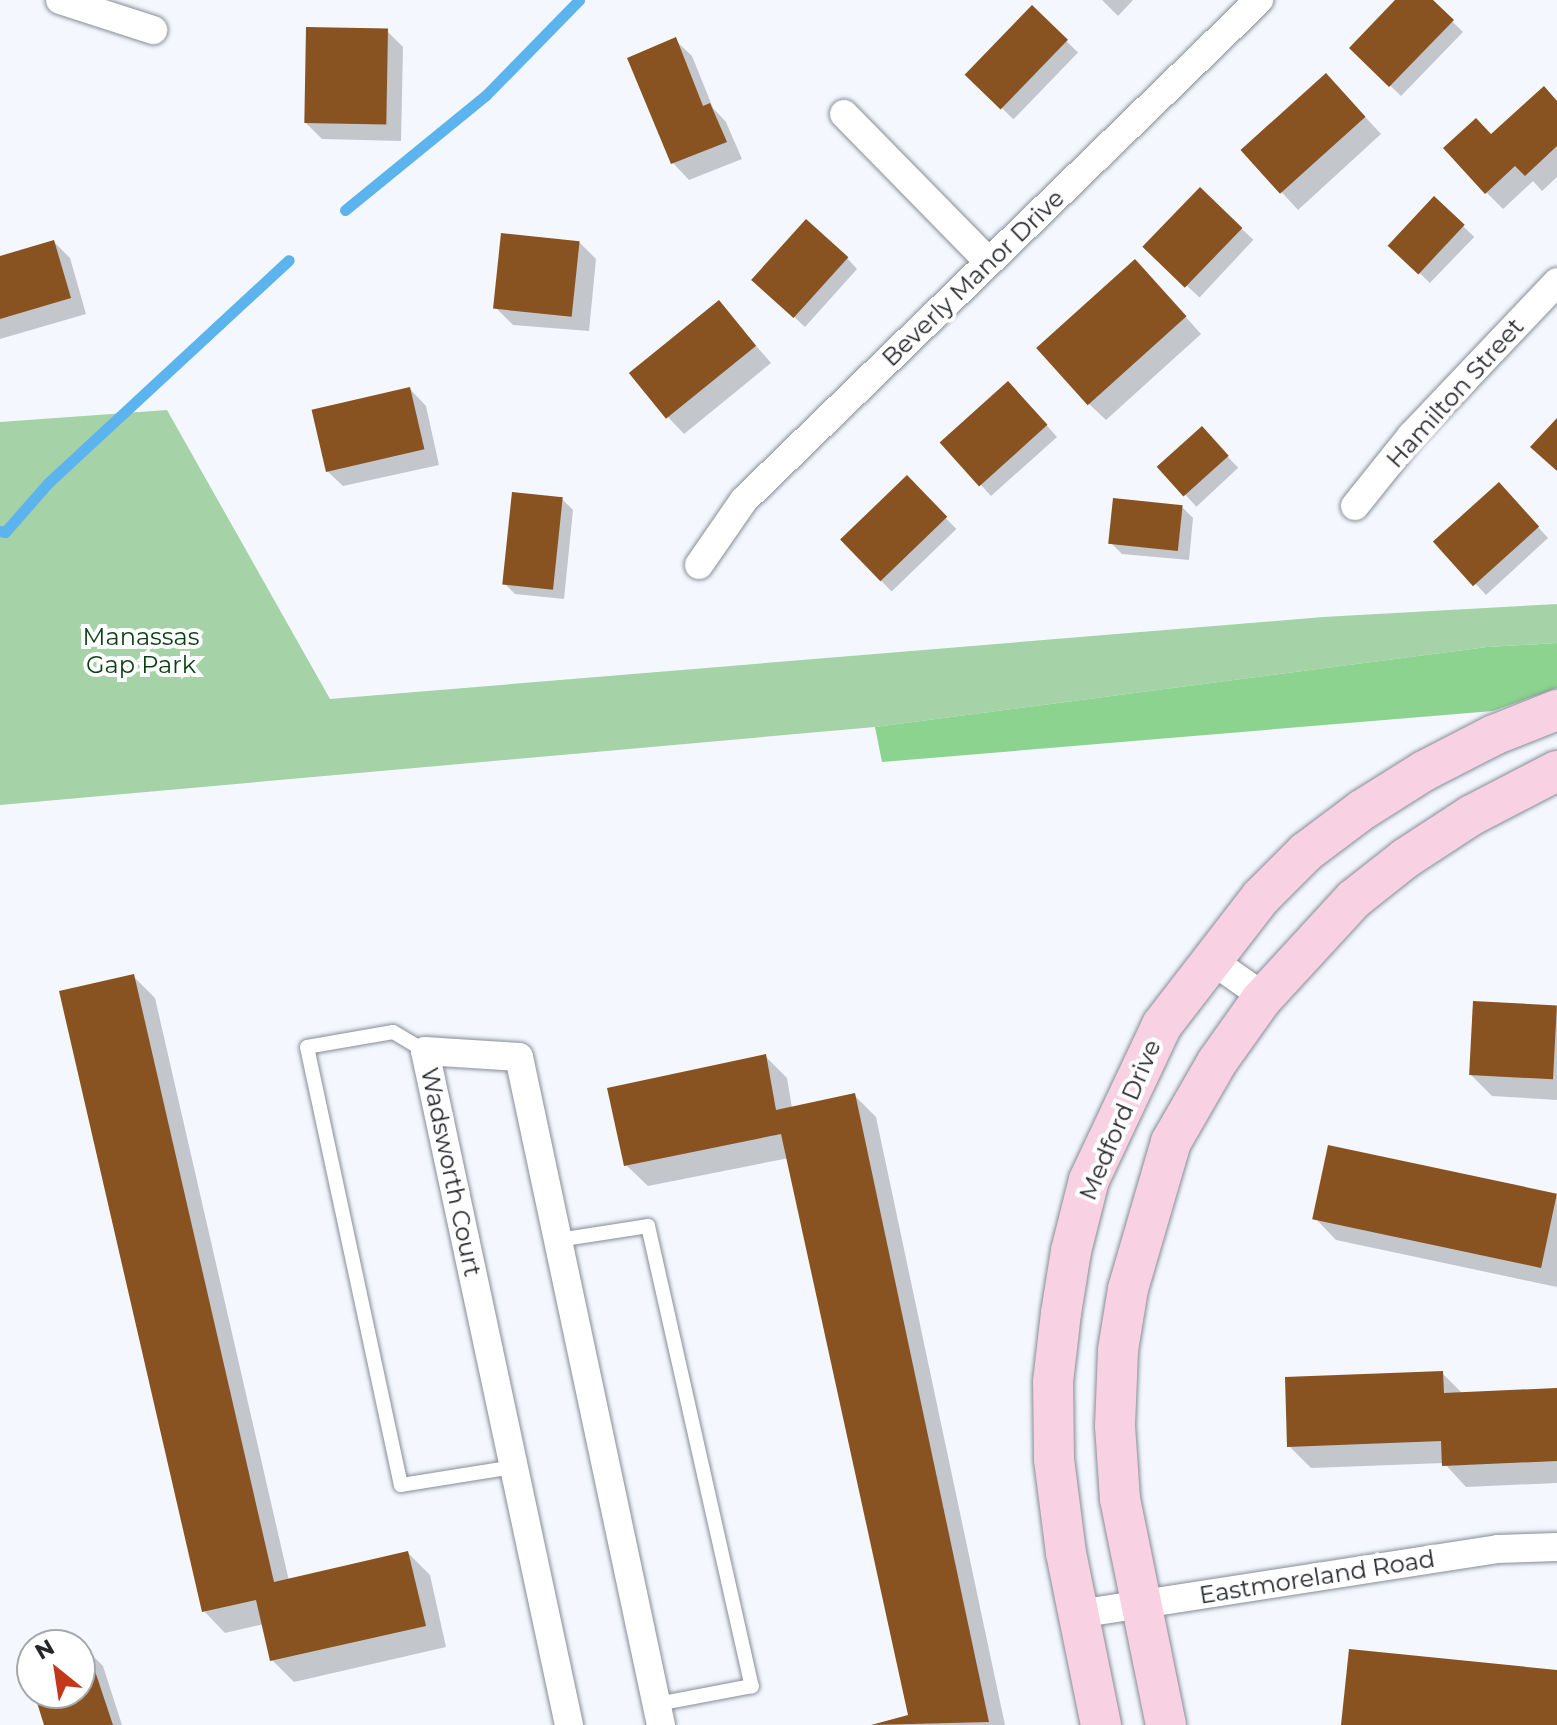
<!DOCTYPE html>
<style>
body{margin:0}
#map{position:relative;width:1557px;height:1725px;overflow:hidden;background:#f4f8fe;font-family:Montserrat,sans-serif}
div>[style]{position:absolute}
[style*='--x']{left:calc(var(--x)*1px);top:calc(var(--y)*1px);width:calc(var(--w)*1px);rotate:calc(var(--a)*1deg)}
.green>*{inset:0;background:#a5d2a6}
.forest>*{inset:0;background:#8bd38f}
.shadow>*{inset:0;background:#0003;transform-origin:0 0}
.stream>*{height:11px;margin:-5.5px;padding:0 5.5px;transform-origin:5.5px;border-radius:5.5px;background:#5cb4ee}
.building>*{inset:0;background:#885221;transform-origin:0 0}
.roads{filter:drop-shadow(0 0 2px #878c96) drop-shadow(0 0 2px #878c96)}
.lane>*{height:14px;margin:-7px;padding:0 7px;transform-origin:7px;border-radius:7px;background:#fff}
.street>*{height:28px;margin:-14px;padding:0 14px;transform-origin:14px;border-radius:14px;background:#fff}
.secondary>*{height:40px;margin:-20px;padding:0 20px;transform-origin:20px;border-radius:20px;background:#f8d1e2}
span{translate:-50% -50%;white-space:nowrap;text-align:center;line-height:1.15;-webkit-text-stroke:8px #fff;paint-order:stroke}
.street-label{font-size:24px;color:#24262a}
.park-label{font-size:24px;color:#0b3f13}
.north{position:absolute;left:16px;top:1629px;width:80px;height:80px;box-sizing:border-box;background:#fff;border:2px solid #a7a8aa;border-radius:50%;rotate:330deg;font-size:22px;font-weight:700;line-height:32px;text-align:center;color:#24262a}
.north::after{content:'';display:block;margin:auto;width:28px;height:36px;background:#c3381a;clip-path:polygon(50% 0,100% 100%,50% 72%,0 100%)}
</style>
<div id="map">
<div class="green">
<i style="clip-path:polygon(167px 410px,330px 699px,1323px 617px,1557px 604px,1557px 643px,1487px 647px,875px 727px,0 805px,0 422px)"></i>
</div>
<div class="forest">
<i style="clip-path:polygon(1557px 643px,1557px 688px,1493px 711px,882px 762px,875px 727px,1487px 647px)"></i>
</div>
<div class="shadow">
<i style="clip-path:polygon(1102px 0,1133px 0,1118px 16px)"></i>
<i style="clip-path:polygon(1398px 0,1430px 0,1463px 32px,1401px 96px,1351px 48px)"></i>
<i style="left:1032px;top:8px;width:64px;height:93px;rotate:44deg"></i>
<i style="clip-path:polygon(387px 31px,403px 47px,401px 141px,322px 139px,306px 123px)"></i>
<i style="clip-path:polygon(675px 40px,692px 56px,713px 108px,726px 122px,742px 159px,689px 180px,673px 163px,630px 59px)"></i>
<i style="clip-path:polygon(1342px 92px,1381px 134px,1298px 210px,1244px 151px)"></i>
<i style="clip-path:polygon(1557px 102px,1557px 177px,1542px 191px,1533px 181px,1503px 209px,1486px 192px,1492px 136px)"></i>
<i style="left:1200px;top:190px;width:73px;height:79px;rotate:43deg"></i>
<i style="left:1434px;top:198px;width:56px;height:64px;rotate:44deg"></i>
<i style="clip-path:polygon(54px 242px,70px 258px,86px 314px,0 339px,0 258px)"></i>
<i style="clip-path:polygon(579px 242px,596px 259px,589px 331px,513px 325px,496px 308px)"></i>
<i style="clip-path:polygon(847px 258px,857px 269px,805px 327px,765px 290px)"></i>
<i style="clip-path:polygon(1151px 278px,1201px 334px,1106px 420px,1089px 404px)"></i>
<i style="clip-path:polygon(719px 303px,771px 363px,684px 434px,668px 417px)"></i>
<i style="clip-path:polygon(410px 389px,426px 406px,439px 465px,343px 486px,326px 470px)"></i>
<i style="clip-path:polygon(1019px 394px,1057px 437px,991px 496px,943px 443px)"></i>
<i style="left:1202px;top:429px;width:53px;height:57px;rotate:47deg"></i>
<i style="left:907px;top:478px;width:71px;height:90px;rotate:46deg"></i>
<i style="clip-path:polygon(1509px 495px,1548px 538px,1486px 595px,1436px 541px)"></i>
<i style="clip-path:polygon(562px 499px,573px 510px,564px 599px,515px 594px,504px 583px)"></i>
<i style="clip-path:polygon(1182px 507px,1193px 518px,1189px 560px,1122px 554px,1111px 543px)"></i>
<i style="clip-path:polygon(133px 976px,155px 998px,289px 1581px,408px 1553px,430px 1575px,446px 1647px,294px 1682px,272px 1660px,264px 1624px,225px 1633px,204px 1611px)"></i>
<i style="clip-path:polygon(1557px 1008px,1557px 1100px,1492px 1096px,1470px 1074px)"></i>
<i style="clip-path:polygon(765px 1056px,787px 1078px,792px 1108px,854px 1095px,876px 1117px,1005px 1725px,874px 1725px,910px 1717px,789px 1158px,648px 1186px,626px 1165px)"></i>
<i style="clip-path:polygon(1557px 1196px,1557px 1287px,1336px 1240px,1315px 1218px)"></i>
<i style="clip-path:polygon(1442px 1373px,1463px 1394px,1557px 1390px,1557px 1483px,1466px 1487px,1444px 1463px,1311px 1468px,1289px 1446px)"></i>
<i style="clip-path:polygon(87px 1650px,103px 1666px,122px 1725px,46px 1725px,36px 1693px,80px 1693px,80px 1652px)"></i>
</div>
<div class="stream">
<i style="--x:345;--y:210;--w:182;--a:-39.2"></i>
<i style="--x:486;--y:95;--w:133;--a:-45.6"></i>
<i style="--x:0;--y:531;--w:5;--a:11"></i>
<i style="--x:5;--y:532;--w:65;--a:-48.7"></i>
<i style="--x:48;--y:483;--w:328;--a:-42.8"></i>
</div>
<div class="building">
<i style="clip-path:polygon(1395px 0,1433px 0,1454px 20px,1389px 87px,1349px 48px)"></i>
<i style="left:1032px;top:5px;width:50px;height:97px;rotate:44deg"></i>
<i style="left:306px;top:27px;width:82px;height:96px;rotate:1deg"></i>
<i style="clip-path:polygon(676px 37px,703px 106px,710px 103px,727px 142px,671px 164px,627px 58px)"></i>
<i style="left:1326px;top:73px;width:59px;height:115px;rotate:48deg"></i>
<i style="clip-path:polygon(1544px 86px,1557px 101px,1557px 146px,1525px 176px,1515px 166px,1485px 194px,1443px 148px,1476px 118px,1491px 134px)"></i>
<i style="left:1200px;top:187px;width:59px;height:83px;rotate:44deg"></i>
<i style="left:1434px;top:196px;width:42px;height:68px;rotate:43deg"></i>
<i style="left:806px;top:219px;width:57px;height:82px;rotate:42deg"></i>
<i style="left:501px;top:233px;width:79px;height:76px;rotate:6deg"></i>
<i style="clip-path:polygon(54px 240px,71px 298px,0 319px,0 256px)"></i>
<i style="left:1135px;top:259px;width:77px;height:133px;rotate:48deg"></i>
<i style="left:719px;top:300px;width:59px;height:116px;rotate:51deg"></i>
<i style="left:1008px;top:381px;width:59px;height:92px;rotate:48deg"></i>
<i style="left:410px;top:387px;width:64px;height:101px;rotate:77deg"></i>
<i style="clip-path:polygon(1557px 418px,1557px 471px,1530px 447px)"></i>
<i style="left:1202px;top:426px;width:40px;height:61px;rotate:48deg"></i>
<i style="left:907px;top:475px;width:58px;height:93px;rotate:46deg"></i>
<i style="left:1499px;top:482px;width:60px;height:89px;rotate:48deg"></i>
<i style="left:512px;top:492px;width:51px;height:93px;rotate:6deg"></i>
<i style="left:1113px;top:498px;width:70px;height:46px;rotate:6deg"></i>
<i style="clip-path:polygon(134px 974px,274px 1582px,408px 1551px,426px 1626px,270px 1661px,256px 1600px,202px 1612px,59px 991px)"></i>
<i style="left:1473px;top:1001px;width:84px;height:74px;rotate:3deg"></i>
<i style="clip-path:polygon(766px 1054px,776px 1110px,855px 1093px,989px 1722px,871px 1725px,908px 1715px,781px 1134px,624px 1166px,607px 1088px)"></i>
<i style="left:1328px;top:1145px;width:234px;height:76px;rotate:12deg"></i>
<i style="clip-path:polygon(1443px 1371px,1444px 1393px,1557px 1388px,1557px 1461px,1442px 1466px,1441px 1441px,1287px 1447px,1285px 1377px)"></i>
<i style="clip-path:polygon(87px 1647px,113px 1725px,44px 1725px,34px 1693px,80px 1693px,80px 1650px)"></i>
<i style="clip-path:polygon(1349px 1649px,1557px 1670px,1557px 1725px,1341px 1725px)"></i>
</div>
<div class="roads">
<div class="lane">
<i style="--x:425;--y:1051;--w:37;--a:-149"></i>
<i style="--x:393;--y:1032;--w:87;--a:170.1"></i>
<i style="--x:307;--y:1047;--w:448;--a:77.9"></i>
<i style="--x:401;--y:1485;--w:114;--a:-9.1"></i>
<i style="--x:558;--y:1240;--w:91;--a:-8.8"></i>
<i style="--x:648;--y:1226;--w:472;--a:77.3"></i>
<i style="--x:752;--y:1686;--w:97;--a:169.3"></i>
</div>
<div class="street">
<i style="--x:60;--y:0;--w:98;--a:17.9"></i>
<i style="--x:844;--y:114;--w:207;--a:45.6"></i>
<i style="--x:1355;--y:506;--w:90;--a:-51.3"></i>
<i style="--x:1411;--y:436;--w:212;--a:-46.5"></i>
<i style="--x:699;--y:565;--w:79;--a:-55.3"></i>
<i style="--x:744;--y:500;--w:718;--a:-44.15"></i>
<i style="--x:1210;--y:959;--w:66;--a:35.1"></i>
<i style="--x:1078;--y:1614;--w:425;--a:-8.8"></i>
<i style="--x:1498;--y:1549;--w:59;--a:-1.9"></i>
<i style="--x:569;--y:1725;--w:689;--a:-102.06"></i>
<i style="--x:425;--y:1051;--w:94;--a:3.7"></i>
<i style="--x:519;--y:1057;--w:683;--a:78"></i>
</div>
<div class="secondary">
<i style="--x:1101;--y:1725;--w:176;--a:-101.5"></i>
<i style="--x:1066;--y:1553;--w:95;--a:-97.3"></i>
<i style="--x:1054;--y:1459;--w:77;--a:-90.7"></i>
<i style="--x:1053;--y:1382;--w:69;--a:-83.4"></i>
<i style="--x:1061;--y:1313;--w:63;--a:-80.8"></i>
<i style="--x:1071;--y:1251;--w:73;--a:-75.8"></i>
<i style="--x:1089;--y:1180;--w:171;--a:-64.8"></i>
<i style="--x:1162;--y:1025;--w:162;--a:-52.3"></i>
<i style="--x:1261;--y:897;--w:64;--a:-45"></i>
<i style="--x:1306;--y:852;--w:70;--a:-36.9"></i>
<i style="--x:1362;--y:810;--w:73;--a:-32.2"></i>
<i style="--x:1424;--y:771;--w:79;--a:-27.2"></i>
<i style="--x:1494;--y:735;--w:68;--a:-21.6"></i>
<i style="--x:1166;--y:1725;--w:231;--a:-101.5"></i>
<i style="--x:1120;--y:1499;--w:73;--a:-93.9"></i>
<i style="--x:1115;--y:1426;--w:76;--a:-87.7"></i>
<i style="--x:1118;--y:1350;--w:62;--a:-80.7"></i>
<i style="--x:1128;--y:1289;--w:153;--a:-73.7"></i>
<i style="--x:1171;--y:1142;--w:92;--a:-60.1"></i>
<i style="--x:1217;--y:1062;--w:76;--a:-54.6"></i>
<i style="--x:1261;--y:1000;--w:137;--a:-47.4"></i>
<i style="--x:1354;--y:899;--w:66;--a:-38.3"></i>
<i style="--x:1406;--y:858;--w:79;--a:-33.1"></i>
<i style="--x:1472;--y:815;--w:96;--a:-27.4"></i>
</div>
</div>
<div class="street-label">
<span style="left:973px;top:278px;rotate:-44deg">Beverly Manor Drive</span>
<span style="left:1455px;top:393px;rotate:-48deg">Hamilton Street</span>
<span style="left:1120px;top:1120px;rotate:-67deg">Medford Drive</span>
<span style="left:451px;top:1172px;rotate:78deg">Wadsworth Court</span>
<span style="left:1317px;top:1577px;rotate:-9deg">Eastmoreland Road</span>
</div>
<div class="park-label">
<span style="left:141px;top:651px">Manassas<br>Gap Park</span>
</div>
<div class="north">N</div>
</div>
